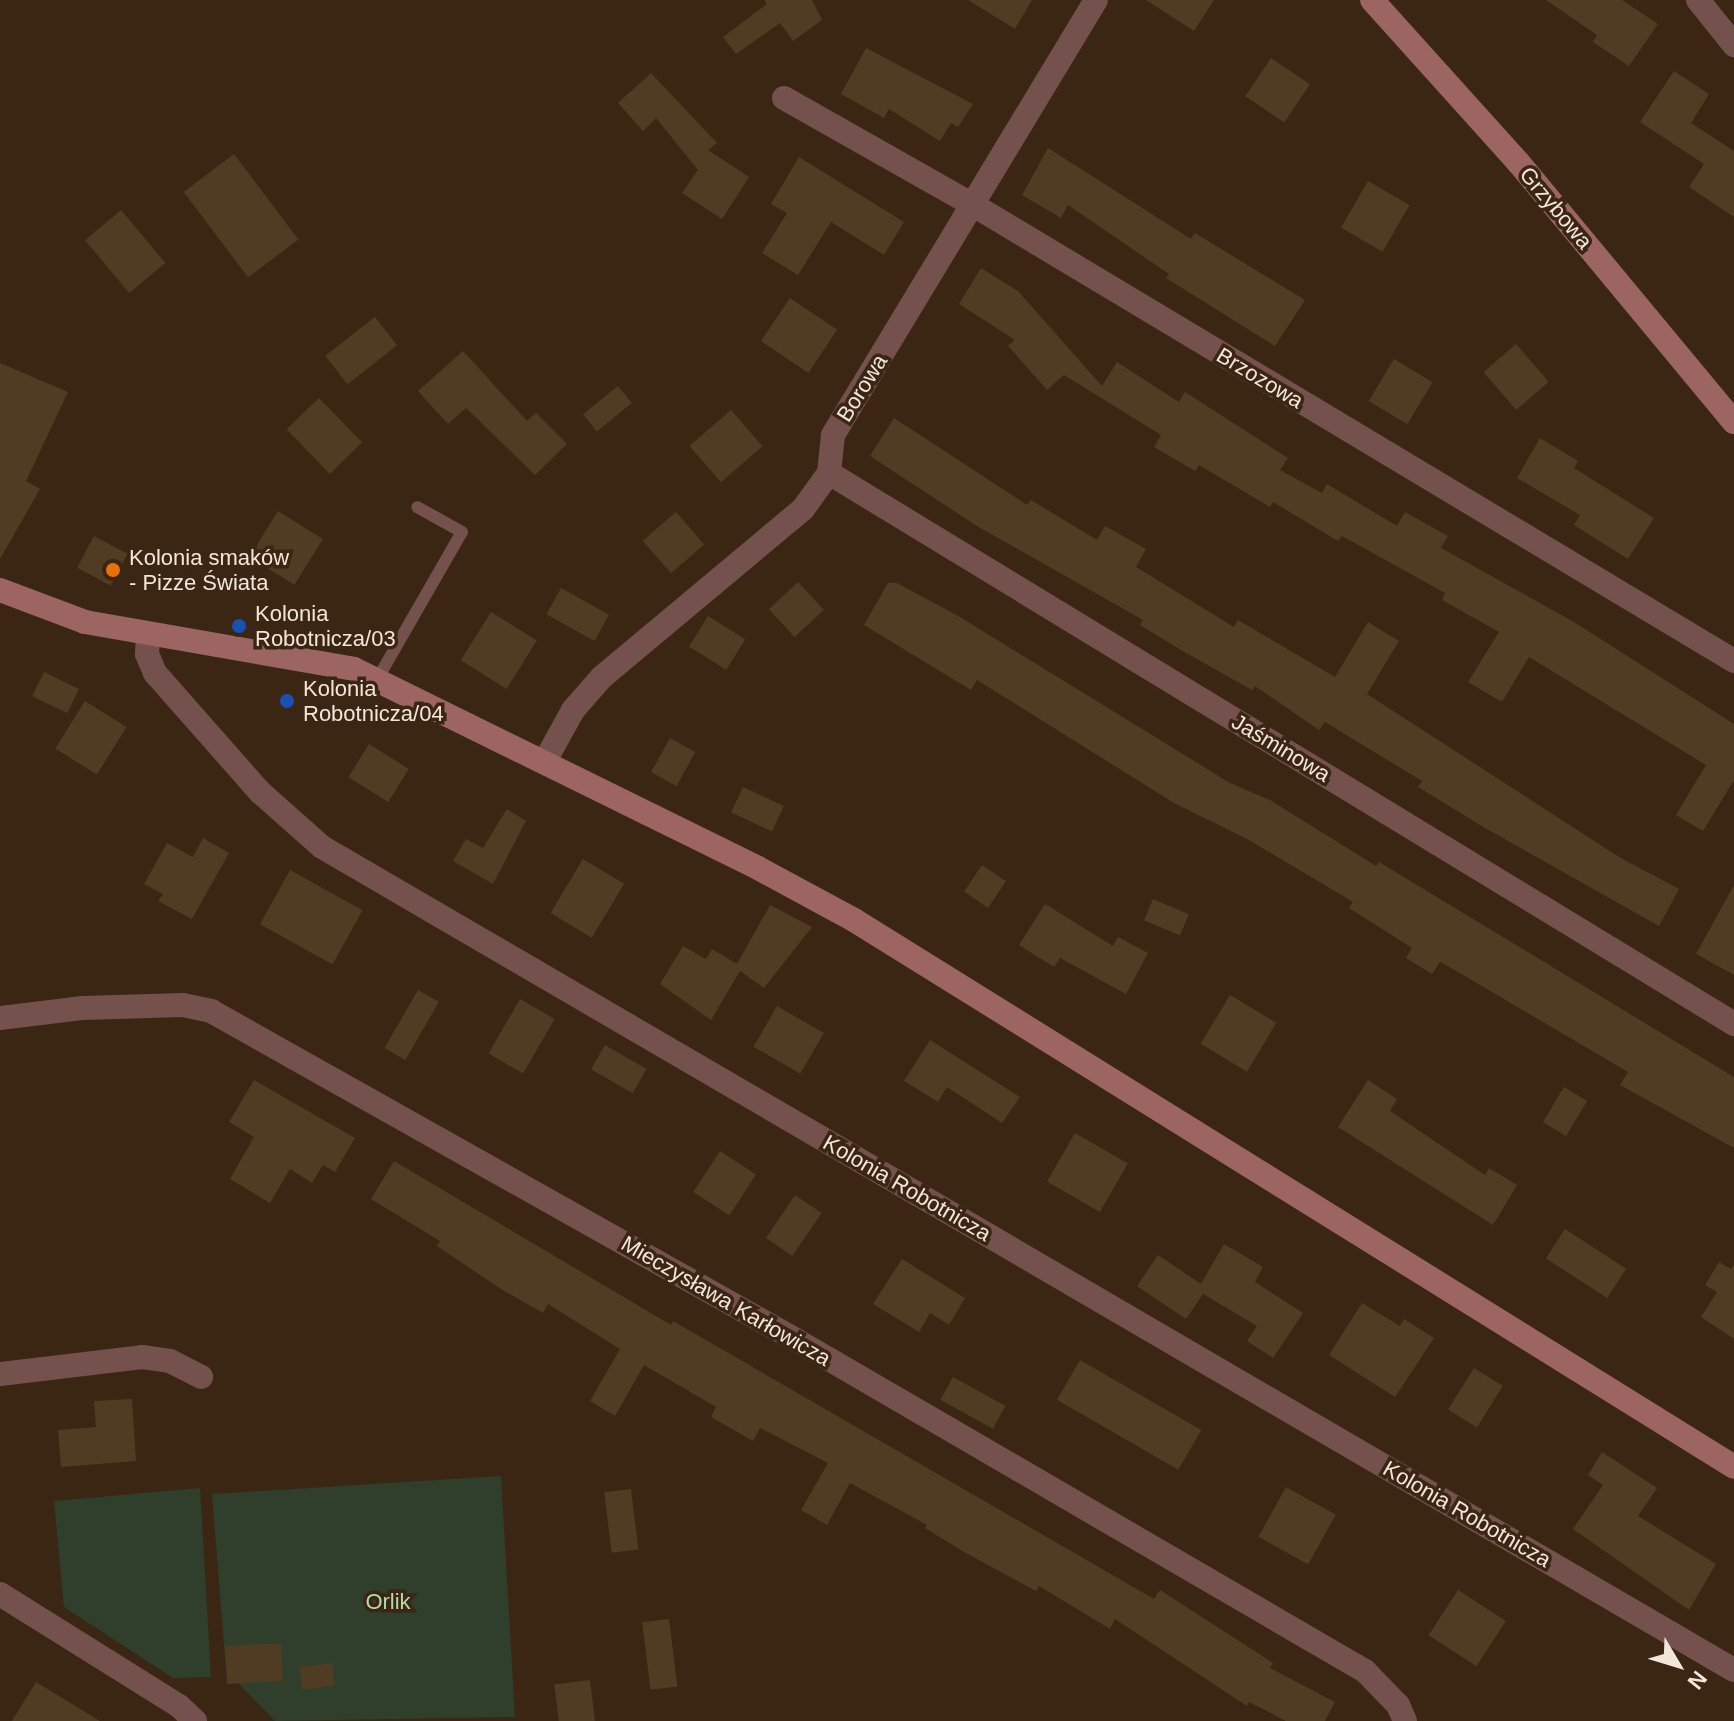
<!DOCTYPE html>
<meta charset="utf-8">
<style>
body{margin:0}
#map{position:relative;width:1734px;height:1721px;overflow:hidden;background:#3b2614;font-family:Helvetica,sans-serif}
div>[style]{position:absolute}
[style*='--x']{left:calc(var(--x)*1px);top:calc(var(--y)*1px);width:calc(var(--w)*1px);rotate:calc(var(--a)*1deg)}
.green>*{inset:0;background:#2f3f2c}
.building>*{inset:0;background:#503b23;transform-origin:0 0}
.lane>*{height:12px;margin:-6px;padding:0 6px;transform-origin:6px;border-radius:6px;background:#75514e}
.street>*{height:24px;margin:-12px;padding:0 12px;transform-origin:12px;border-radius:12px;background:#75514e}
.secondary>*{height:24px;margin:-12px;padding:0 12px;transform-origin:12px;border-radius:12px;background:#9d6562}
.dots>*{width:22px;height:22px;translate:-50% -50%;box-sizing:border-box;border:4px solid #3b2614;border-radius:50%}
span{translate:-50% -50%;white-space:nowrap;text-align:center;line-height:1.15;-webkit-text-stroke:7px #3b2614;paint-order:stroke}
.street-label{font-size:22px;color:#f3e5da}
.poi-label{font-size:22px;color:#f3e5da}
.left{translate:0 -50%;text-align:left}
.park-label{font-size:22px;color:#b1daab}
.north{position:absolute;left:1638px;top:1625px;width:80px;height:80px;-webkit-text-stroke:6px #3b2614;paint-order:stroke;rotate:128deg;font-size:22px;font-weight:700;line-height:32px;text-align:center;color:#f3e5da}
.north::after{content:'';display:block;margin:auto;width:28px;height:36px;background:#f3e5da;clip-path:polygon(50% 0,100% 100%,50% 72%,0 100%)}
</style>
<div id="map">
<div class="green">
<i style="clip-path:polygon(501px 1476px,515px 1717px,275px 1721px,226px 1671px,212px 1494px)"></i>
<i style="clip-path:polygon(200px 1488px,211px 1677px,173px 1678px,64px 1607px,54px 1501px)"></i>
</div>
<div class="building">
<i style="clip-path:polygon(764px 0,812px 0,822px 20px,793px 41px,780px 23px,736px 54px,723px 37px,767px 4px)"></i>
<i style="clip-path:polygon(968px 0,1032px 0,1015px 29px)"></i>
<i style="clip-path:polygon(1146px 0,1214px 0,1194px 31px)"></i>
<i style="clip-path:polygon(1546px 0,1622px 0,1658px 24px,1629px 66px,1593px 42px,1597px 35px)"></i>
<i style="clip-path:polygon(866px 48px,973px 104px,958px 127px,951px 123px,940px 141px,889px 109px,884px 118px,841px 94px)"></i>
<i style="left:1271px;top:58px;width:47px;height:46px;rotate:34deg"></i>
<i style="clip-path:polygon(1674px 71px,1709px 94px,1691px 123px,1734px 151px,1734px 217px,1689px 187px,1704px 164px,1640px 122px)"></i>
<i style="clip-path:polygon(651px 73px,717px 143px,708px 150px,749px 177px,722px 219px,682px 193px,698px 170px,656px 118px,643px 131px,618px 103px)"></i>
<i style="clip-path:polygon(1048px 148px,1191px 239px,1195px 233px,1305px 300px,1275px 346px,1166px 278px,1169px 274px,1068px 205px,1061px 218px,1022px 195px)"></i>
<i style="left:234px;top:154px;width:107px;height:63px;rotate:53deg"></i>
<i style="clip-path:polygon(799px 157px,904px 222px,884px 255px,831px 222px,798px 275px,762px 253px,787px 213px,771px 204px)"></i>
<i style="left:1368px;top:181px;width:48px;height:54px;rotate:30deg"></i>
<i style="left:121px;top:210px;width:69px;height:47px;rotate:50deg"></i>
<i style="clip-path:polygon(981px 268px,1018px 291px,1102px 386px,1117px 362px,1179px 402px,1185px 392px,1288px 458px,1280px 470px,1322px 493px,1327px 484px,1397px 526px,1405px 512px,1448px 536px,1441px 548px,1574px 622px,1734px 724px,1734px 780px,1703px 831px,1676px 815px,1706px 765px,1529px 657px,1502px 702px,1468px 682px,1499px 632px,1442px 600px,1445px 593px,1342px 536px,1338px 541px,1273px 502px,1270px 507px,1199px 465px,1195px 471px,1154px 447px,1161px 435px,1064px 375px,1047px 390px,1008px 346px,1015px 340px,959px 304px)"></i>
<i style="left:790px;top:298px;width:57px;height:52px;rotate:34deg"></i>
<i style="left:375px;top:317px;width:36px;height:63px;rotate:52deg"></i>
<i style="left:1516px;top:344px;width:50px;height:43px;rotate:49deg"></i>
<i style="clip-path:polygon(463px 351px,527px 421px,536px 413px,567px 444px,535px 475px,466px 408px,448px 424px,418px 391px)"></i>
<i style="left:1394px;top:359px;width:45px;height:49px;rotate:31deg"></i>
<i style="clip-path:polygon(0 363px,68px 392px,26px 481px,40px 489px,0 559px)"></i>
<i style="left:618px;top:386px;width:22px;height:45px;rotate:51deg"></i>
<i style="left:319px;top:398px;width:62px;height:45px;rotate:46deg"></i>
<i style="left:731px;top:410px;width:48px;height:55px;rotate:49deg"></i>
<i style="clip-path:polygon(894px 418px,1027px 505px,1031px 500px,1097px 540px,1105px 526px,1146px 549px,1136px 567px,1234px 627px,1238px 620px,1335px 677px,1368px 622px,1399px 641px,1367px 694px,1619px 857px,1679px 889px,1659px 926px,1485px 828px,1418px 787px,1422px 781px,1325px 722px,1319px 730px,1255px 686px,1252px 690px,1181px 650px,1140px 625px,1143px 620px,977px 526px,870px 456px)"></i>
<i style="clip-path:polygon(1540px 438px,1578px 461px,1574px 468px,1654px 518px,1628px 559px,1574px 525px,1580px 515px,1517px 478px)"></i>
<i style="left:278px;top:511px;width:53px;height:54px;rotate:32deg"></i>
<i style="left:676px;top:512px;width:43px;height:44px;rotate:49deg"></i>
<i style="left:94px;top:536px;width:38px;height:36px;rotate:28deg"></i>
<i style="left:798px;top:582px;width:38px;height:40px;rotate:47deg"></i>
<i style="clip-path:polygon(888px 583px,897px 583px,960px 617px,1230px 783px,1270px 800px,1376px 866px,1379px 862px,1734px 1077px,1734px 1148px,1620px 1085px,1628px 1072px,1458px 972px,1440px 962px,1432px 974px,1406px 958px,1412px 948px,1349px 908px,1353px 902px,1249px 840px,1174px 803px,977px 680px,971px 690px,864px 625px)"></i>
<i style="left:561px;top:588px;width:55px;height:30px;rotate:29deg"></i>
<i style="left:491px;top:612px;width:54px;height:57px;rotate:32deg"></i>
<i style="left:708px;top:616px;width:44px;height:36px;rotate:32deg"></i>
<i style="left:44px;top:672px;width:39px;height:27px;rotate:26deg"></i>
<i style="left:85px;top:701px;width:49px;height:56px;rotate:32deg"></i>
<i style="left:670px;top:738px;width:29px;height:39px;rotate:29deg"></i>
<i style="left:369px;top:744px;width:47px;height:39px;rotate:32deg"></i>
<i style="left:743px;top:787px;width:45px;height:28px;rotate:25deg"></i>
<i style="clip-path:polygon(507px 809px,526px 821px,493px 884px,453px 861px,466px 839px,483px 848px)"></i>
<i style="clip-path:polygon(203px 838px,229px 853px,192px 919px,158px 901px,163px 894px,144px 884px,167px 843px,193px 857px)"></i>
<i style="left:583px;top:859px;width:48px;height:63px;rotate:31deg"></i>
<i style="left:982px;top:865px;width:29px;height:32px;rotate:34deg"></i>
<i style="left:290px;top:870px;width:83px;height:62px;rotate:29deg"></i>
<i style="clip-path:polygon(1734px 885px,1734px 975px,1696px 954px)"></i>
<i style="left:1153px;top:899px;width:39px;height:23px;rotate:23deg"></i>
<i style="clip-path:polygon(1045px 904px,1113px 946px,1118px 937px,1148px 953px,1126px 994px,1060px 958px,1054px 967px,1019px 945px)"></i>
<i style="clip-path:polygon(770px 905px,812px 927px,764px 988px,740px 971px,711px 1020px,660px 984px,683px 946px,706px 959px,712px 949px,737px 964px)"></i>
<i style="left:418px;top:990px;width:24px;height:67px;rotate:30deg"></i>
<i style="left:1230px;top:995px;width:54px;height:57px;rotate:31deg"></i>
<i style="left:520px;top:999px;width:40px;height:63px;rotate:30deg"></i>
<i style="left:777px;top:1006px;width:54px;height:47px;rotate:30deg"></i>
<i style="clip-path:polygon(930px 1040px,1020px 1097px,1002px 1123px,947px 1087px,938px 1102px,904px 1081px)"></i>
<i style="left:605px;top:1045px;width:48px;height:28px;rotate:30deg"></i>
<i style="clip-path:polygon(254px 1080px,355px 1138px,335px 1172px,323px 1165px,312px 1183px,290px 1169px,270px 1203px,230px 1179px,254px 1137px,229px 1122px)"></i>
<i style="clip-path:polygon(1368px 1080px,1397px 1099px,1390px 1111px,1485px 1175px,1489px 1168px,1517px 1185px,1493px 1225px,1338px 1127px)"></i>
<i style="left:1564px;top:1087px;width:27px;height:41px;rotate:31deg"></i>
<i style="left:1075px;top:1133px;width:61px;height:56px;rotate:30deg"></i>
<i style="left:720px;top:1151px;width:43px;height:49px;rotate:33deg"></i>
<i style="clip-path:polygon(394px 1161px,671px 1325px,673px 1321px,1154px 1599px,1160px 1590px,1273px 1663px,1270px 1668px,1335px 1702px,1325px 1721px,1286px 1721px,1249px 1702px,1247px 1706px,1115px 1619px,1110px 1629px,1039px 1586px,1036px 1591px,964px 1552px,925px 1528px,927px 1525px,850px 1483px,827px 1525px,801px 1510px,828px 1463px,760px 1428px,753px 1441px,711px 1417px,716px 1407px,644px 1365px,615px 1416px,590px 1401px,620px 1349px,548px 1304px,543px 1313px,501px 1289px,437px 1246px,440px 1241px,371px 1199px)"></i>
<i style="left:795px;top:1195px;width:32px;height:52px;rotate:34deg"></i>
<i style="left:1565px;top:1229px;width:73px;height:35px;rotate:33deg"></i>
<i style="clip-path:polygon(1224px 1244px,1263px 1267px,1255px 1282px,1303px 1313px,1273px 1358px,1247px 1341px,1257px 1326px,1203px 1294px,1186px 1319px,1137px 1286px,1158px 1255px,1201px 1284px)"></i>
<i style="clip-path:polygon(902px 1259px,965px 1298px,949px 1325px,930px 1313px,919px 1332px,873px 1304px)"></i>
<i style="clip-path:polygon(1719px 1262px,1731px 1269px,1734px 1264px,1734px 1339px,1701px 1317px,1717px 1292px,1705px 1285px)"></i>
<i style="clip-path:polygon(1362px 1303px,1400px 1326px,1404px 1319px,1434px 1338px,1395px 1397px,1329px 1355px)"></i>
<i style="left:1080px;top:1360px;width:140px;height:46px;rotate:30deg"></i>
<i style="left:1474px;top:1368px;width:34px;height:49px;rotate:32deg"></i>
<i style="left:953px;top:1377px;width:60px;height:26px;rotate:29deg"></i>
<i style="clip-path:polygon(132px 1399px,136px 1461px,61px 1467px,58px 1430px,96px 1427px,94px 1401px)"></i>
<i style="clip-path:polygon(1602px 1452px,1657px 1488px,1638px 1516px,1716px 1564px,1689px 1610px,1573px 1529px,1603px 1485px,1588px 1475px)"></i>
<i style="left:1286px;top:1487px;width:57px;height:57px;rotate:29deg"></i>
<i style="left:631px;top:1489px;width:61px;height:27px;rotate:83deg"></i>
<i style="left:1458px;top:1590px;width:57px;height:54px;rotate:33deg"></i>
<i style="left:669px;top:1619px;width:68px;height:27px;rotate:83deg"></i>
<i style="left:281px;top:1643px;width:38px;height:56px;rotate:87deg"></i>
<i style="left:332px;top:1663px;width:23px;height:33px;rotate:83deg"></i>
<i style="left:590px;top:1680px;width:41px;height:36px;rotate:83deg"></i>
<i style="clip-path:polygon(36px 1682px,100px 1721px,12px 1721px)"></i>
</div>
<div class="lane">
<i style="--x:378;--y:678;--w:168;--a:-60.1"></i>
<i style="--x:462;--y:532;--w:51;--a:-150.9"></i>
</div>
<div class="street">
<i style="--x:1698;--y:0;--w:58;--a:51.3"></i>
<i style="--x:784;--y:98;--w:219;--a:29.5"></i>
<i style="--x:975;--y:206;--w:885;--a:30.94"></i>
<i style="--x:829;--y:473;--w:1060;--a:31.33"></i>
<i style="--x:148;--y:635;--w:19;--a:93"></i>
<i style="--x:147;--y:654;--w:21;--a:67"></i>
<i style="--x:155;--y:673;--w:159;--a:48.6"></i>
<i style="--x:260;--y:792;--w:83;--a:41.6"></i>
<i style="--x:322;--y:847;--w:1634;--a:30.24"></i>
<i style="--x:545;--y:761;--w:58;--a:-61.2"></i>
<i style="--x:573;--y:710;--w:44;--a:-48.7"></i>
<i style="--x:602;--y:677;--w:262;--a:-39.9"></i>
<i style="--x:803;--y:509;--w:44;--a:-54.2"></i>
<i style="--x:829;--y:473;--w:38;--a:-84"></i>
<i style="--x:833;--y:435;--w:508;--a:-58.84"></i>
<i style="--x:0;--y:1018;--w:84;--a:-6.9"></i>
<i style="--x:83;--y:1008;--w:100;--a:-1.7"></i>
<i style="--x:183;--y:1005;--w:29;--a:12"></i>
<i style="--x:211;--y:1011;--w:671;--a:29.35"></i>
<i style="--x:796;--y:1340;--w:658;--a:30.19"></i>
<i style="--x:1365;--y:1671;--w:47;--a:45.9"></i>
<i style="--x:1398;--y:1705;--w:17;--a:66"></i>
<i style="--x:0;--y:1374;--w:143;--a:-6.8"></i>
<i style="--x:142;--y:1357;--w:28;--a:8"></i>
<i style="--x:170;--y:1361;--w:35;--a:27"></i>
<i style="--x:0;--y:1594;--w:211;--a:32"></i>
<i style="--x:179;--y:1706;--w:22;--a:43"></i>
</div>
<div class="secondary">
<i style="--x:1372;--y:0;--w:218;--a:48"></i>
<i style="--x:1518;--y:162;--w:338;--a:50.3"></i>
<i style="--x:0;--y:590;--w:91;--a:20.6"></i>
<i style="--x:85;--y:622;--w:273;--a:9.9"></i>
<i style="--x:354;--y:669;--w:450;--a:26.2"></i>
<i style="--x:758;--y:868;--w:109;--a:28.4"></i>
<i style="--x:854;--y:920;--w:1036;--a:31.86"></i>
</div>
<div class="dots">
<i style="left:113px;top:570px;background:#e8710a"></i>
<i style="left:239px;top:626px;background:#1a4fb4"></i>
<i style="left:287px;top:701px;background:#1a4fb4"></i>
</div>
<div class="street-label">
<span style="left:1556px;top:208px;rotate:50deg">Grzybowa</span>
<span style="left:1260px;top:378px;rotate:31deg">Brzozowa</span>
<span style="left:862px;top:388px;rotate:-58deg">Borowa</span>
<span style="left:1281px;top:748px;rotate:31deg">Jaśminowa</span>
<span style="left:907px;top:1188px;rotate:30deg">Kolonia Robotnicza</span>
<span style="left:726px;top:1301px;rotate:30deg">Mieczysława Karłowicza</span>
<span style="left:1467px;top:1514px;rotate:30deg">Kolonia Robotnicza</span>
</div>
<div class="poi-label">
<span class="left" style="left:129px;top:570px">Kolonia smaków<br>- Pizze Świata</span>
<span class="left" style="left:255px;top:626px">Kolonia<br>Robotnicza/03</span>
<span class="left" style="left:303px;top:701px">Kolonia<br>Robotnicza/04</span>
</div>
<div class="park-label">
<span style="left:388px;top:1602px">Orlik</span>
</div>
<div class="north">N</div>
</div>
